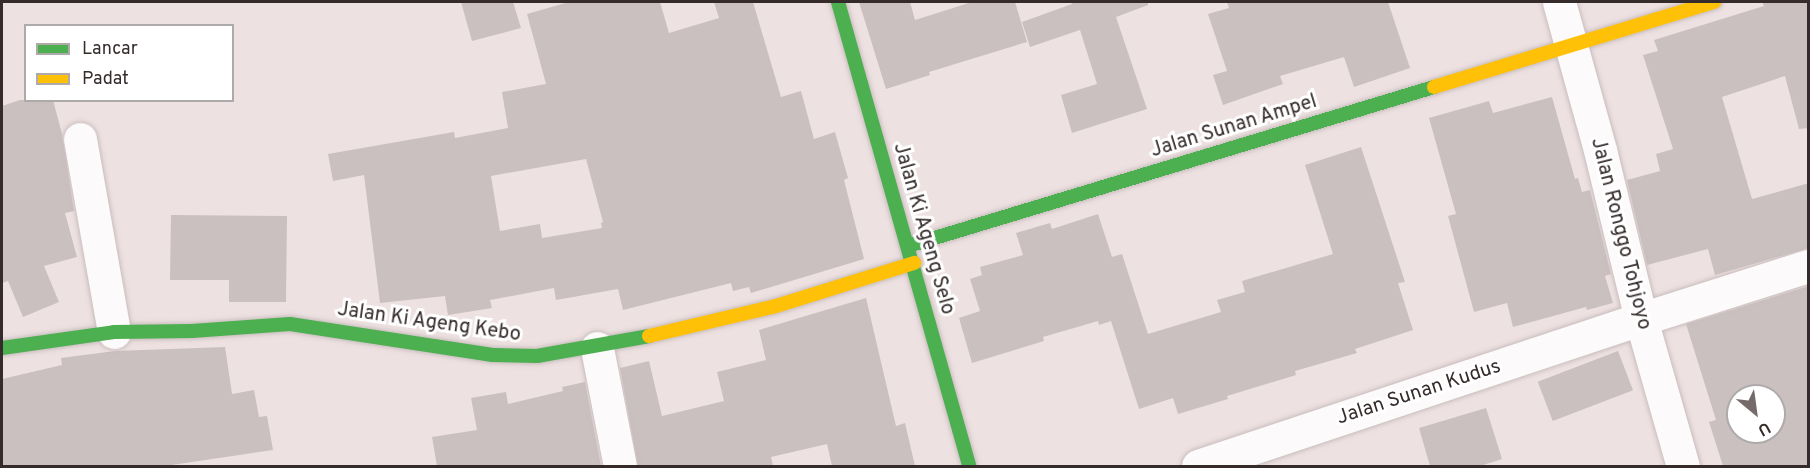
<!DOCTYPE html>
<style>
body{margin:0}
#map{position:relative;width:1810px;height:468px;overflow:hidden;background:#eee1e1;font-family:Overpass,sans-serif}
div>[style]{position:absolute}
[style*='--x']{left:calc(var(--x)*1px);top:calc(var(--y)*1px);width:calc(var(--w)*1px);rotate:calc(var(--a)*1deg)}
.building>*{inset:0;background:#cac0c0;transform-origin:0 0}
.roads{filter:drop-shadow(0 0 2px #c8bdbd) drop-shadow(0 0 2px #c8bdbd)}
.street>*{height:33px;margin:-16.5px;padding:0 16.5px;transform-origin:16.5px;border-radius:16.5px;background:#fcfafa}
.fast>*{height:14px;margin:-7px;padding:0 7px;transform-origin:7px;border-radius:7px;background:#4caf50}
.slow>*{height:14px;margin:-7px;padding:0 7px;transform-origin:7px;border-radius:7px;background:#ffc107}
span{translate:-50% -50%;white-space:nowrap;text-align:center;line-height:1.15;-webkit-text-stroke:6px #fff;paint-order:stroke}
.street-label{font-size:20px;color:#352b2b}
.frame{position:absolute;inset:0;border:3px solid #352b2b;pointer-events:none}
.legend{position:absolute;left:24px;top:24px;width:210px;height:78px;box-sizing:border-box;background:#fff;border:2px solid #aeaaaa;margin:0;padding:8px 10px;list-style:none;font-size:18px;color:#352b2b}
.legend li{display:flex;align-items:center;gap:12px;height:30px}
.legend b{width:30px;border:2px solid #aeaaaa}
.north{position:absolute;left:1726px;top:384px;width:60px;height:60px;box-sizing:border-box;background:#fff;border:2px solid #aeaaaa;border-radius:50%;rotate:151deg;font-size:16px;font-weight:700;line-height:24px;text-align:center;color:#352b2b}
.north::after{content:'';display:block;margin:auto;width:21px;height:27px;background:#766b6b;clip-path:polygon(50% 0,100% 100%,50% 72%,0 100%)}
</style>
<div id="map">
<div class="building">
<i style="clip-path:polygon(461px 2px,513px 2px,521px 28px,472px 41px)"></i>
<i style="clip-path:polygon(evenodd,569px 2px,660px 2px,669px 33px,719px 18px,714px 2px,753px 2px,781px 97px,801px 91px,814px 139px,835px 132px,848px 178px,844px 180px,864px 259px,751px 293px,749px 287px,733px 291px,731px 283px,623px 310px,618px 289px,556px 300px,554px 288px,490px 300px,492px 308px,448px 315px,445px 296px,380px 303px,364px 175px,333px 181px,328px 154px,454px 132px,455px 138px,508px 128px,502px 92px,546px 84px,527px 14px,569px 2px,586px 159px,603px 222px,601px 223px,602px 228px,542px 238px,540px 224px,500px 231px,491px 176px,586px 159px)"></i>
<i style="clip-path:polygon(859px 2px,910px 2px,915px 20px,972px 2px,1015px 2px,1027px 42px,929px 72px,930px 75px,886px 89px)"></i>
<i style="clip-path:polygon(1071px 2px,1148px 2px,1148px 5px,1116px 17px,1147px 109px,1072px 133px,1061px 95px,1097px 84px,1080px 30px,1030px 47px,1022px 22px,1072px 4px)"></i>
<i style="clip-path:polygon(1227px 2px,1388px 2px,1410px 68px,1354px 87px,1344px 57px,1280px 76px,1283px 84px,1223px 105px,1213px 75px,1227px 71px,1208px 14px,1229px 8px)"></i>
<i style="clip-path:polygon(1762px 2px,1809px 2px,1809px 128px,1799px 129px,1785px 76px,1722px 97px,1752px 199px,1809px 183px,1809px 248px,1715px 275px,1708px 249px,1647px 265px,1627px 180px,1660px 171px,1656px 154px,1673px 149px,1643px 55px,1658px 51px,1654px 40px,1764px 6px)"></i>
<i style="clip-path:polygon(1552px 97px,1575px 179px,1578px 178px,1582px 192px,1590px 190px,1611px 274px,1605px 276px,1613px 303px,1587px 310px,1586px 307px,1513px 327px,1507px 303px,1474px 312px,1448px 216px,1456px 214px,1429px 118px,1489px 101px,1493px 113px)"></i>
<i style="clip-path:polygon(20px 100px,53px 100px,62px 134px,74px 211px,65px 213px,77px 257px,44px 266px,59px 302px,23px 317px,8px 281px,2px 283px,2px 106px)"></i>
<i style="clip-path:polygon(1361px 147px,1405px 282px,1398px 283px,1413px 330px,1355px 349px,1357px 353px,1295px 371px,1296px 375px,1227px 396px,1228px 399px,1178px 414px,1173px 398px,1139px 409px,1111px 321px,1099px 325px,1098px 321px,1043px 337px,1044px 341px,972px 363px,959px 318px,980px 311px,970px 279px,982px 275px,980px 267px,1023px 255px,1016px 233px,1050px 223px,1052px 229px,1098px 214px,1112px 257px,1122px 254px,1148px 334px,1221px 312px,1217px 300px,1245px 292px,1242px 281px,1333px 254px,1305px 165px)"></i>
<i style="clip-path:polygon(171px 215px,287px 216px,286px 302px,229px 302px,229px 280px,170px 280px)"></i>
<i style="clip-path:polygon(evenodd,1809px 286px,1809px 466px,1723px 466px,1709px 422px,1716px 420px,1686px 324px,1809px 286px,1738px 396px,1774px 396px,1774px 432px,1738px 432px,1738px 396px)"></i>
<i style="clip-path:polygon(866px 298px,896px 426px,905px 423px,915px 466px,832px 466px,827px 444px,771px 457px,773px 466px,638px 466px,620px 368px,649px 361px,662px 416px,724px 401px,717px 372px,766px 360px,759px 330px)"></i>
<i style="clip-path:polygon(225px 347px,232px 394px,254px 390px,259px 417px,267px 416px,273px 450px,165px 466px,2px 466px,2px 379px,62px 365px,61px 358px,115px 351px)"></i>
<i style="left:1618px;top:351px;width:42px;height:86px;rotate:69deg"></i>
<i style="clip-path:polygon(585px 382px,601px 466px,437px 466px,432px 437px,477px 430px,471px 398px,506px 392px,508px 404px,563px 391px,562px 387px)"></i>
<i style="clip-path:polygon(1486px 408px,1502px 459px,1480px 466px,1430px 466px,1419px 428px)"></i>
</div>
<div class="roads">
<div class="street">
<i style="--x:1559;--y:2;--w:154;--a:74.5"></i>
<i style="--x:1600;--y:150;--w:174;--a:76.4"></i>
<i style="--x:1641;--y:319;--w:153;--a:74.1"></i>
<i style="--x:80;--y:139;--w:196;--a:80"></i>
<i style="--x:597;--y:348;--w:120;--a:79"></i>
<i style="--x:1198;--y:466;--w:467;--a:-18.4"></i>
<i style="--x:1641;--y:319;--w:175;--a:-17.6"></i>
</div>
<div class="fast">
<i style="--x:838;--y:2;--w:482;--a:74.2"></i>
<i style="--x:908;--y:246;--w:550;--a:-16.82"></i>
<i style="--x:2;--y:348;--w:113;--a:-8.1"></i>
<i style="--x:114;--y:332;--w:78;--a:-0.7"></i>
<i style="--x:192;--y:331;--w:98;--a:-4.1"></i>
<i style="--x:290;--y:324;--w:205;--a:8.7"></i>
<i style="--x:493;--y:355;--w:44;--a:1.3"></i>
<i style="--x:537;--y:356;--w:114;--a:-10.1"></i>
</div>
<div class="slow">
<i style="--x:1434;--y:87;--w:293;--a:-16.9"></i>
<i style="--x:649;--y:336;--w:130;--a:-13.3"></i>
<i style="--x:776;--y:306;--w:145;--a:-17.3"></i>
</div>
</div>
<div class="street-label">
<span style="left:1234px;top:127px;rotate:-17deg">Jalan Sunan Ampel</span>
<span style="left:923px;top:229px;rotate:74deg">Jalan Ki Ageng Selo</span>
<span style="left:1620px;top:234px;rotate:76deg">Jalan Ronggo Tohjoyo</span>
<span style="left:429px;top:323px;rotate:8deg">Jalan Ki Ageng Kebo</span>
<span style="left:1419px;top:393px;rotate:-18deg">Jalan Sunan Kudus</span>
</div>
<div class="frame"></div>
<ul class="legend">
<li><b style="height:8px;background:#4caf50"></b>Lancar</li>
<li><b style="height:8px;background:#ffc107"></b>Padat</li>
</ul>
<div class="north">U</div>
</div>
